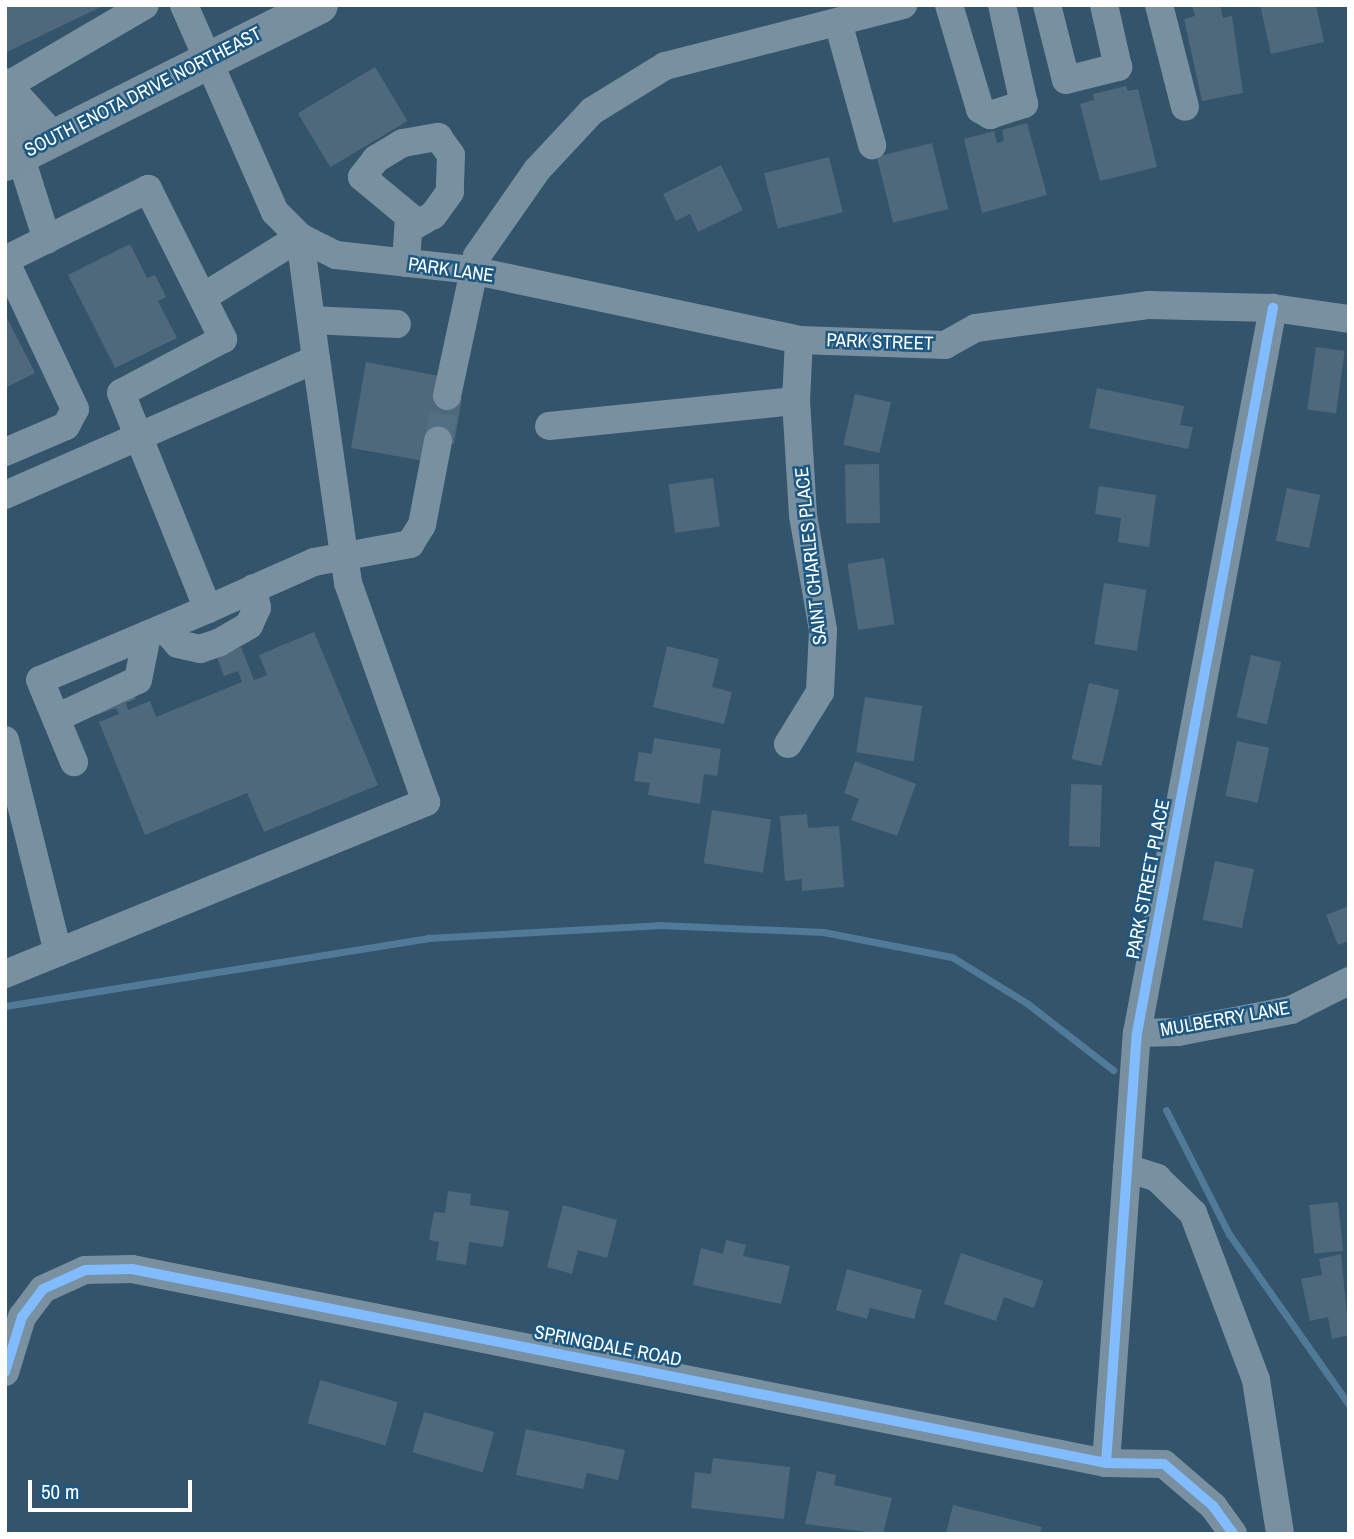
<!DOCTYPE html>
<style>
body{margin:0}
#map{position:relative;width:1354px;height:1539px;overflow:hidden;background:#33546b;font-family:"Archivo Narrow",sans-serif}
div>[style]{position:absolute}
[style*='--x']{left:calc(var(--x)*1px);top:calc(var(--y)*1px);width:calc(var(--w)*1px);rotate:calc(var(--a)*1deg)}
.stream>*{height:7px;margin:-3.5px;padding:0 3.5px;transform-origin:3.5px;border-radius:3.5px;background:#507a98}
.building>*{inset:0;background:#4e697c;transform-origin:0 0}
.minor-tunnel>*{height:28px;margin-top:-14px;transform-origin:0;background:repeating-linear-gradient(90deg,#526e81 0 28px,transparent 0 42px)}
.minor>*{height:28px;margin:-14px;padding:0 14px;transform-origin:14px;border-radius:14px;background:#7990a1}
.major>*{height:37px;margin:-18.5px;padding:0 18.5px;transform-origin:18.5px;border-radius:18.5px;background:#778f9e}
.cycleway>*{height:10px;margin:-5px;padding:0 5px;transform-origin:5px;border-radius:5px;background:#80bcff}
span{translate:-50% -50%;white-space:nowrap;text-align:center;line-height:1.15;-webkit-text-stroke:5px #1c5882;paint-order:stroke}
.street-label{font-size:19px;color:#fff}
.frame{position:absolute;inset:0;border:7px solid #fff;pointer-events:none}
.scale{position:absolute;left:28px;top:1480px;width:164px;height:32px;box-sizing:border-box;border:4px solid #fff;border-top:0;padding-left:9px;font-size:21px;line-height:24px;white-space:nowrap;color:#fff;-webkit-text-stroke:5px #1c5882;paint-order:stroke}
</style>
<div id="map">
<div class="stream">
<i style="--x:5;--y:1006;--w:428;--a:-9.1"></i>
<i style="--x:428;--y:938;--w:230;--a:-3.2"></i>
<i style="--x:658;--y:925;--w:165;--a:2.4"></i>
<i style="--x:823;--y:932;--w:131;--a:11"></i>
<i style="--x:952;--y:957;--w:89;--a:31.7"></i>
<i style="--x:1028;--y:1004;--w:108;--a:37.8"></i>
<i style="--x:1166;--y:1110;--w:139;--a:63.1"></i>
<i style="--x:1229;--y:1234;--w:209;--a:54.9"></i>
</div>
<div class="building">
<i style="clip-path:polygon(5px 5px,105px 5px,5px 53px)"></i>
<i style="clip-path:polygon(1192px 5px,1220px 5px,1223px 18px,1232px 16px,1243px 93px,1202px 101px,1184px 19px,1195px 16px)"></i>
<i style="clip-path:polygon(1260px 5px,1316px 5px,1324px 42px,1271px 54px)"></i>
<i style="left:375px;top:67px;width:63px;height:90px;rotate:59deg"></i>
<i style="clip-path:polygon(1126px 86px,1128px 91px,1138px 89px,1157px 167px,1100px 181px,1080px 104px,1094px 100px,1093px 94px)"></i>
<i style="clip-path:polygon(1027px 123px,1047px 195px,982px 213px,964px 139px,994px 131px,997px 143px,1004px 141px,1002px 130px)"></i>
<i style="left:932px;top:143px;width:68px;height:57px;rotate:76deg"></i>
<i style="left:829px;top:157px;width:57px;height:67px;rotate:76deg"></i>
<i style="clip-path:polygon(721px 165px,743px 210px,698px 232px,690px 214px,676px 221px,663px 194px)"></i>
<i style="clip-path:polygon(130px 244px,147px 278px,155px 275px,166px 297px,158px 301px,177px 338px,115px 368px,68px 275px)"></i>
<i style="clip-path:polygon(5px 314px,35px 373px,5px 388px)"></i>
<i style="left:1316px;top:347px;width:29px;height:63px;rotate:8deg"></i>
<i style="clip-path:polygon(366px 362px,439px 376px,436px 394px,462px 398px,454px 444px,428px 440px,424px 461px,351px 448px)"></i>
<i style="clip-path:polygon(1097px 388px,1184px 406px,1180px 425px,1193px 427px,1188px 449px,1089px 428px)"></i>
<i style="left:855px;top:394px;width:37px;height:52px;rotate:13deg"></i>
<i style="left:879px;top:464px;width:59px;height:34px;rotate:89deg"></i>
<i style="left:713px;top:478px;width:49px;height:45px;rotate:82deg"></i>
<i style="clip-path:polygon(1099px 486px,1156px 495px,1149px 547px,1118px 542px,1121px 518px,1095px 514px)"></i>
<i style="left:1287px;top:488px;width:34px;height:54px;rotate:12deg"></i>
<i style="left:884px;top:558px;width:67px;height:37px;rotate:81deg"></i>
<i style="left:1104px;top:583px;width:43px;height:62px;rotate:9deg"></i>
<i style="clip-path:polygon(314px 632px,378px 785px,264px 832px,247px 793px,145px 835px,99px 722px,119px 714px,116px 708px,97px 715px,94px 706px,133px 690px,136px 699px,126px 703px,128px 710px,150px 701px,156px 717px,242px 682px,238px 671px,224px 676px,217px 657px,241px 647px,254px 680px,267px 675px,259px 655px)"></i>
<i style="clip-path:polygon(667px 646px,719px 659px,712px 687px,732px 692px,724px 724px,653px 707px)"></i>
<i style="left:1251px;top:655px;width:31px;height:64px;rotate:13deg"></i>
<i style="left:1089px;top:683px;width:31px;height:78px;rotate:13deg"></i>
<i style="left:865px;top:697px;width:58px;height:56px;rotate:9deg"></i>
<i style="clip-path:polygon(654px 738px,721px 749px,717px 776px,704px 774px,700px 804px,648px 795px,650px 783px,634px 781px,639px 752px,652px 754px)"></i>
<i style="left:1237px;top:741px;width:33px;height:56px;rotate:12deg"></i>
<i style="clip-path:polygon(855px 761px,916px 784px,897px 836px,851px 820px,859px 799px,844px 793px)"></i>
<i style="left:1071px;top:784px;width:31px;height:62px;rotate:2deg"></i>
<i style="left:712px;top:810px;width:60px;height:54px;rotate:9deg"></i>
<i style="clip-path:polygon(807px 814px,808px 828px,839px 826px,844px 887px,802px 891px,802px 879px,785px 881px,780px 816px)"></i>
<i style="left:1215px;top:861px;width:40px;height:60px;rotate:12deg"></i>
<i style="clip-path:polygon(1349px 906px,1349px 941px,1338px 945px,1326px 915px)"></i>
<i style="clip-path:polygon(448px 1191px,471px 1194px,470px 1205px,509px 1211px,503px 1247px,469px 1242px,466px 1265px,436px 1260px,439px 1242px,429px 1240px,434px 1212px,445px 1213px)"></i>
<i style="left:1338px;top:1202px;width:49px;height:29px;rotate:84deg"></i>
<i style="clip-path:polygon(563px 1205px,617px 1220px,607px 1258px,578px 1250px,572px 1274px,547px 1267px)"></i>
<i style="clip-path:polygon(726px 1240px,746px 1245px,743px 1256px,790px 1266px,781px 1304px,693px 1285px,701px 1248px,723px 1254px)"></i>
<i style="clip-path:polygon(961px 1253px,1043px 1281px,1034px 1308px,1004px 1297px,996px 1321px,944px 1304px)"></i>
<i style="clip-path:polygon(1341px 1254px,1349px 1335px,1332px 1339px,1328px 1317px,1310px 1321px,1301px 1279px,1322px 1275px,1319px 1259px)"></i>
<i style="clip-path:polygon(847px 1269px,922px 1290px,914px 1319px,870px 1308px,867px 1319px,836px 1310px)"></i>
<i style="left:320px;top:1380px;width:81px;height:45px;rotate:16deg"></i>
<i style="left:424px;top:1412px;width:73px;height:42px;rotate:16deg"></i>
<i style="clip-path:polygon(526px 1429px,625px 1450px,618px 1480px,587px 1473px,583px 1489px,516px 1475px)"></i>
<i style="clip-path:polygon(713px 1458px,790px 1467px,784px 1519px,691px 1508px,695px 1472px,711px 1474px)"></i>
<i style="clip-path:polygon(817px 1471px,836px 1475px,834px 1485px,892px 1498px,883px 1534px,805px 1524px)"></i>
<i style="clip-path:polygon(953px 1505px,1042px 1527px,1040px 1534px,946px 1534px)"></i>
</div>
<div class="minor-tunnel">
<i style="--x:438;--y:441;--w:46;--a:-78.7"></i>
</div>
<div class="minor">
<i style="--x:184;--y:5;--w:226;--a:66.3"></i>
<i style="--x:275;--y:212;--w:35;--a:45"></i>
<i style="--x:300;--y:237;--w:40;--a:26.6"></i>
<i style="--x:336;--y:255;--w:136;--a:6.3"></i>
<i style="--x:471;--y:270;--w:335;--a:12"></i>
<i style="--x:949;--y:5;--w:109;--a:73.4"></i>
<i style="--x:980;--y:109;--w:12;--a:31"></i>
<i style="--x:990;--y:115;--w:36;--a:-18"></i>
<i style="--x:1024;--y:104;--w:101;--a:-102.5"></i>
<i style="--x:1047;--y:5;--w:77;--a:75.8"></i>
<i style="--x:1066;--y:80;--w:54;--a:-14"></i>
<i style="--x:1118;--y:67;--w:64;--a:-102.7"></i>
<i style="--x:1159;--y:5;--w:105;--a:75.7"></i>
<i style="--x:838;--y:22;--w:128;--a:74.5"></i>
<i style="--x:5;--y:82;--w:74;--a:47.7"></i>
<i style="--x:10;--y:84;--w:72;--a:82"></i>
<i style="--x:20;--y:155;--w:89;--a:72.4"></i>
<i style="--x:10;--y:84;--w:156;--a:-30.3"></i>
<i style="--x:5;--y:260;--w:160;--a:-26.4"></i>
<i style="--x:148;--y:189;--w:168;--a:63.4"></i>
<i style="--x:223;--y:339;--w:115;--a:152.1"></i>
<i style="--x:121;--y:393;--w:233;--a:68.1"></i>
<i style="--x:208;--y:609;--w:182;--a:157.1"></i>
<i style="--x:40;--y:680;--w:89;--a:67.5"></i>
<i style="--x:406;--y:263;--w:47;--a:-86.3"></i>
<i style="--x:409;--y:216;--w:61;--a:-140.3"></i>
<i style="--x:362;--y:177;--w:23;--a:-52"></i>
<i style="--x:376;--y:159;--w:31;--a:-31"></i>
<i style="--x:403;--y:143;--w:36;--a:-10"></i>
<i style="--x:438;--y:137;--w:22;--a:54"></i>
<i style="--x:451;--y:155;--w:37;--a:92"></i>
<i style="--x:450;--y:192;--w:29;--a:126"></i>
<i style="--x:433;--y:215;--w:24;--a:150"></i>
<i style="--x:311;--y:320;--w:86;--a:2.7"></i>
<i style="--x:447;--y:396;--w:143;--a:-77.9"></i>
<i style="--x:477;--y:256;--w:105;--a:-55.1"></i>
<i style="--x:537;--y:170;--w:81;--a:-47"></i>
<i style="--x:592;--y:111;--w:86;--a:-31.7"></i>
<i style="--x:665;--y:66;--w:246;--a:-14.4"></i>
<i style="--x:549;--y:426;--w:248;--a:-5.8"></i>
<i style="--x:796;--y:401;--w:61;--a:-87.2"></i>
<i style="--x:799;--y:340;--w:146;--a:2"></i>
<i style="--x:945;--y:345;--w:35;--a:-29"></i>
<i style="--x:976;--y:328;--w:175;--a:-7.6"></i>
<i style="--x:1149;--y:305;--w:124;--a:1.4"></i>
<i style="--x:1273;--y:308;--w:77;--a:8.2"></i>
<i style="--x:5;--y:452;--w:66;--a:-23.1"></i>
<i style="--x:66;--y:426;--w:19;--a:-62"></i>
<i style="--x:75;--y:409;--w:165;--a:-115.2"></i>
<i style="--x:5;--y:495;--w:339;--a:-23.6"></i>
<i style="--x:316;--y:359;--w:123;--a:-97.5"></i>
<i style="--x:300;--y:237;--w:112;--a:148.2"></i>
<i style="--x:208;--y:609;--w:116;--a:-23.9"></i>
<i style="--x:314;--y:562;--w:98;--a:-10.6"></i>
<i style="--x:410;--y:544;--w:22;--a:-58"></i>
<i style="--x:422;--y:525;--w:86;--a:-79.2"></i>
<i style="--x:164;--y:628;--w:21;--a:49"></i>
<i style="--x:178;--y:644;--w:23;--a:13"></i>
<i style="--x:200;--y:649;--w:21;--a:-19"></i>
<i style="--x:220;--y:642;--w:34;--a:-30"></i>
<i style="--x:249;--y:625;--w:19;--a:-65"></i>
<i style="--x:257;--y:608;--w:20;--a:-101"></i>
<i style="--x:56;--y:718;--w:90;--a:-24.9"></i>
<i style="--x:138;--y:680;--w:46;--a:-78.7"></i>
<i style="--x:5;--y:740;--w:219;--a:76"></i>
<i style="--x:788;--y:744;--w:61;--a:-58.4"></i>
<i style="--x:820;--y:692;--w:62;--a:-87.2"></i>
<i style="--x:823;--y:630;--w:117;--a:-99.9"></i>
<i style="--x:803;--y:515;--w:114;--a:-93.5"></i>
<i style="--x:5;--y:974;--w:455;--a:-22.2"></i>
<i style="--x:426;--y:802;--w:232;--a:-109.6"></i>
<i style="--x:348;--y:583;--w:226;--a:-98.1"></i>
<i style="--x:1137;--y:1033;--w:41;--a:-1.4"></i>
<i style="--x:1178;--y:1032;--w:115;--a:-11"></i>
<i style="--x:1291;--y:1010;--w:65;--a:-26.6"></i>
<i style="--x:1127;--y:1168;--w:32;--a:18"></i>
<i style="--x:1157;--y:1178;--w:50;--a:44.2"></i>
<i style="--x:1193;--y:1213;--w:178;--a:69.3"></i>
<i style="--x:1256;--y:1380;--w:156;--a:81.1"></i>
<i style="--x:5;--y:1372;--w:58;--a:-72.8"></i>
<i style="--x:22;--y:1317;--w:35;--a:-53"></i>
<i style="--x:43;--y:1289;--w:46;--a:-24.3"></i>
<i style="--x:85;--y:1270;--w:47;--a:-1.2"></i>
<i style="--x:132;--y:1269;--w:993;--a:11.26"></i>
<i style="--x:1106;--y:1463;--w:58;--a:1"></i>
<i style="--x:1164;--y:1464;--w:65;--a:40.6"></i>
<i style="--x:1213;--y:1506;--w:34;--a:54"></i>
<i style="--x:1106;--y:1463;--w:431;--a:-85.9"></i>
<i style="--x:1137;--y:1033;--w:738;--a:-79.38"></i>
</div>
<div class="major">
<i style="--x:5;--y:162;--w:351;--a:-26.6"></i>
</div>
<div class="cycleway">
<i style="--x:5;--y:1372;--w:58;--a:-72.8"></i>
<i style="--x:22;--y:1317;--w:35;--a:-53"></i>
<i style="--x:43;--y:1289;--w:46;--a:-24.3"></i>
<i style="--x:85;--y:1270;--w:47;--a:-1.2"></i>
<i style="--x:132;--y:1269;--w:993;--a:11.26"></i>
<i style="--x:1106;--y:1463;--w:58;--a:1"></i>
<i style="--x:1164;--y:1464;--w:65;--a:40.6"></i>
<i style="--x:1213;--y:1506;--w:34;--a:54"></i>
<i style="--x:1106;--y:1463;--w:431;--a:-85.9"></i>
<i style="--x:1137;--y:1033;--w:738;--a:-79.38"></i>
</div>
<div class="street-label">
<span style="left:143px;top:92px;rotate:-27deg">SOUTH ENOTA DRIVE NORTHEAST</span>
<span style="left:451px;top:270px;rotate:8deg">PARK LANE</span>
<span style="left:880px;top:342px;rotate:2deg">PARK STREET</span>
<span style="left:811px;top:556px;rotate:-96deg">SAINT CHARLES PLACE</span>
<span style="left:1148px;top:879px;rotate:-79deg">PARK STREET PLACE</span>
<span style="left:1225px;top:1019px;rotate:-10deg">MULBERRY LANE</span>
<span style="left:608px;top:1346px;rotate:11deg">SPRINGDALE ROAD</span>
</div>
<div class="frame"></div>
<div class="scale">50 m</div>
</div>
